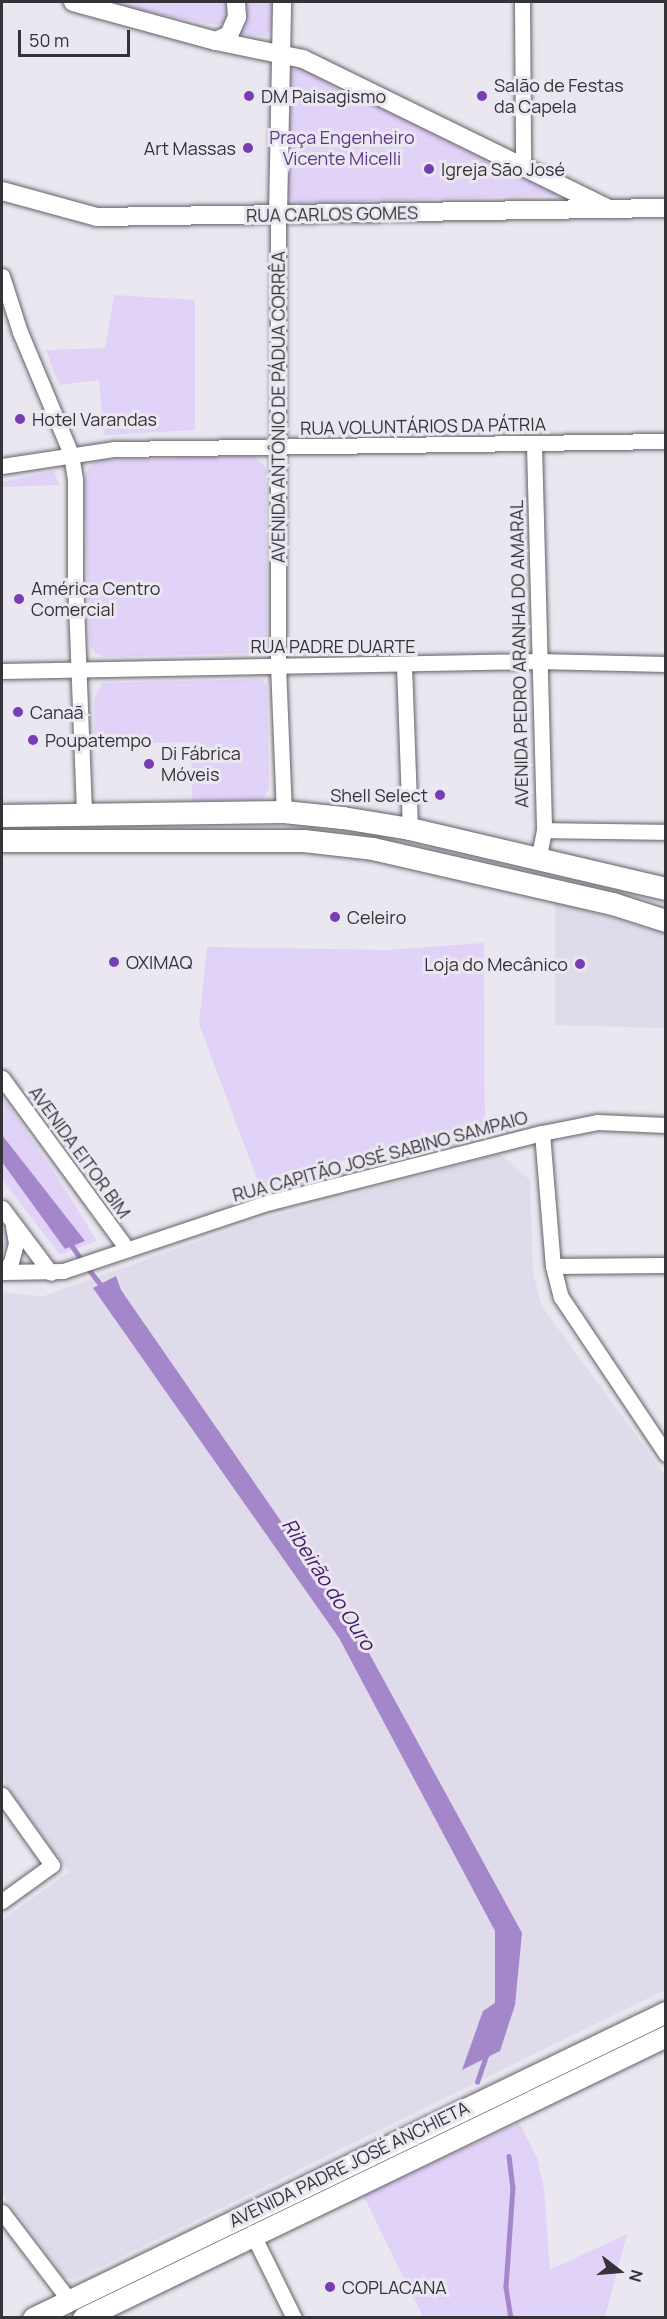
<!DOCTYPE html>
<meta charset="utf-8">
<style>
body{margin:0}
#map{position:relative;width:667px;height:2319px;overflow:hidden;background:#eae7f0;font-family:Manrope,sans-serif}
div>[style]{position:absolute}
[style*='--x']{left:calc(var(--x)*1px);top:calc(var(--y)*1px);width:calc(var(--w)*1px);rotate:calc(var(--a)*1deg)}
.built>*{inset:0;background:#e0dbea}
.green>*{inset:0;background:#e1d2f8}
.water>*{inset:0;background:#a487cb}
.stream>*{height:4.5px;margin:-2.25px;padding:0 2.25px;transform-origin:2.25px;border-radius:2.25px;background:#a487cb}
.roads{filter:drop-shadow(0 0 2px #646169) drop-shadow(0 0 2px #646169)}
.minor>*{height:15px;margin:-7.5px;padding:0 7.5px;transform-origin:7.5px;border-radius:7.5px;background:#fff}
.tertiary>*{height:18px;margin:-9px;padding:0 9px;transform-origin:9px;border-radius:9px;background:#fff}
.secondary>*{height:21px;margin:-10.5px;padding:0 10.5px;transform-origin:10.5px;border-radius:10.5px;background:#fff}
.primary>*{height:22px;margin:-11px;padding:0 11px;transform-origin:11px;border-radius:11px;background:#fff}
.dots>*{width:16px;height:16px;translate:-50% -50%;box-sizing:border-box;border:3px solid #eae7f0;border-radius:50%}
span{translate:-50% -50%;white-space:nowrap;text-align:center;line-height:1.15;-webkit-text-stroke:6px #eae7f0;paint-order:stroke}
.poi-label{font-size:18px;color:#353337}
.left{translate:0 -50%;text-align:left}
.right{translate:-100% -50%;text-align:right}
.park-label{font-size:18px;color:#5f398b}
.street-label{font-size:18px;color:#353337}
.water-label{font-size:20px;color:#441b6b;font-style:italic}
.frame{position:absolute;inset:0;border:3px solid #353337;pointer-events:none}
.north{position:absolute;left:589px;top:2241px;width:60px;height:60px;-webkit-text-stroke:4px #eae7f0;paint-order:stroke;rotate:106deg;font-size:16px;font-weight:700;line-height:24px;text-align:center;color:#353337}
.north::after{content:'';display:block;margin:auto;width:21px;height:27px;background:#353337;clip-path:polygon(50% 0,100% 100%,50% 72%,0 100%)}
.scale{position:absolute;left:18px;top:30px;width:112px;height:27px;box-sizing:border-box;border:3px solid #353337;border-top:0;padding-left:8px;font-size:18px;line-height:21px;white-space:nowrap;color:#353337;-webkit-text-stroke:4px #eae7f0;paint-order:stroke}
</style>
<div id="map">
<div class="built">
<i style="clip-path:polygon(555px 901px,665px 934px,665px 1028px,555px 1025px)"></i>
<i style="clip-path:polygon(500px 1154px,530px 1180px,533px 1273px,541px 1305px,665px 1475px,665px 1990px,74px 2280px,64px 2276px,2px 2193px,2px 1920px,69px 1872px,2px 1779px,2px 1292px,41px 1297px,252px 1222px)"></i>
</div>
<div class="green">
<i style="clip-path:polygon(95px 2px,225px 2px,229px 9px,225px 23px,216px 25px)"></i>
<i style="clip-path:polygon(246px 2px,272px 2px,272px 26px,266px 36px,240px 34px,247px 17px)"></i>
<i style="clip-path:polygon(303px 67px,560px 195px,296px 203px,289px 199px,287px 190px,291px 71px)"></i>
<i style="clip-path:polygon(114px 295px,195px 300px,195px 430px,104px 435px,99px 380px,59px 385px,46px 350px,105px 348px)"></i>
<i style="clip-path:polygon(254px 456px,266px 468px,267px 649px,260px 653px,105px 657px,96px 653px,90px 645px,84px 480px,89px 467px,100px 460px)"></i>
<i style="clip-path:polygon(53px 471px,60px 485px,2px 487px,2px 482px)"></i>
<i style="clip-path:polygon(262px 679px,267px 686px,269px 788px,265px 797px,260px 800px,192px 801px,191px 742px,95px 745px,94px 700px,102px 683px)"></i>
<i style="clip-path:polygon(484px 943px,485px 1130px,325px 1165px,261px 1190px,199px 1024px,207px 947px,387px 950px)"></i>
<i style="clip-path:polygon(2px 1096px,56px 1175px,97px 1241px,60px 1255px,2px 1179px)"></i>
<i style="clip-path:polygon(2px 1224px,9px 1236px,2px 1256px)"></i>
<i style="clip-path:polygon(519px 2123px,537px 2158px,544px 2189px,550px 2270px,627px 2234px,605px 2317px,423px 2317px,363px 2195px)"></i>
</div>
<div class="water">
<i style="clip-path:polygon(2px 1135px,85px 1241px,65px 1249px,2px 1162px)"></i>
<i style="clip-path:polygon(116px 1276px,121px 1290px,357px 1631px,522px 1933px,515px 2005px,500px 2051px,462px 2070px,483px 2011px,495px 2003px,495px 1931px,339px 1638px,93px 1288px)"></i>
</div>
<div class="stream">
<i style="--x:70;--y:1243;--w:21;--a:55"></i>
<i style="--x:87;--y:1267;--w:28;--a:52"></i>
<i style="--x:477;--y:2082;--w:31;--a:-71"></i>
<i style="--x:509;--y:2156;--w:31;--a:83"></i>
<i style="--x:513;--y:2187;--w:100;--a:94"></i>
<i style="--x:506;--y:2287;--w:31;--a:81"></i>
</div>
<div class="roads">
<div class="minor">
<i style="--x:522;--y:2;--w:162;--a:89.6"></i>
<i style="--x:278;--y:215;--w:450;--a:90"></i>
<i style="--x:278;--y:665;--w:147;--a:87.7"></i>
<i style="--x:2;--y:276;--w:59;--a:72.2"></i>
<i style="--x:20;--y:332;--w:132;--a:67.3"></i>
<i style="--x:71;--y:454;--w:26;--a:81"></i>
<i style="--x:75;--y:480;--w:98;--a:90"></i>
<i style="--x:75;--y:578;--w:237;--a:87.8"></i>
<i style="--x:534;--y:445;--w:385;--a:88.5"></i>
<i style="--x:544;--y:830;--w:32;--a:101"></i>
<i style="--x:2;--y:466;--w:114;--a:-8.6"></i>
<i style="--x:115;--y:449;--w:551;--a:-0.83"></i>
<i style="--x:404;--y:666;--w:163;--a:87.9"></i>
<i style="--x:2;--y:671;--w:535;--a:-1.07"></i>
<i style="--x:537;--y:661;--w:129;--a:1.3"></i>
<i style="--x:544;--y:830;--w:122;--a:0.9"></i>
<i style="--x:2;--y:1078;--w:212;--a:53.8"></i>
<i style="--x:542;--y:1133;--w:133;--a:85.3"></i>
<i style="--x:553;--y:1266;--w:32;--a:76"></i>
<i style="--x:561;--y:1297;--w:189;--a:56.2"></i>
<i style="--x:2;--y:1208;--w:81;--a:53"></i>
<i style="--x:553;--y:1266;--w:113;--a:-0.5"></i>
<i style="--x:2;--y:1272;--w:61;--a:-0.9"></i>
<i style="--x:63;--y:1271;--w:211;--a:-18.5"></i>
<i style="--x:263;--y:1204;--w:288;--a:-14.3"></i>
<i style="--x:542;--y:1133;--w:56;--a:-11.3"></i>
<i style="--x:597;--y:1122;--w:69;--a:2.5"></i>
<i style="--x:3;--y:1272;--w:13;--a:-51"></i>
<i style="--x:11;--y:1262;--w:20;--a:-75"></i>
<i style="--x:16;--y:1243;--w:17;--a:-100"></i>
<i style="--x:2;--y:1795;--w:86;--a:54.5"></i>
<i style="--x:52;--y:1865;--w:62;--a:144.2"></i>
<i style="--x:2;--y:2212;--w:111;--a:52.7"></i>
<i style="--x:253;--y:2235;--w:93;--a:63.7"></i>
</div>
<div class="tertiary">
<i style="--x:73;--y:2;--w:148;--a:15.3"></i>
<i style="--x:216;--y:41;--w:89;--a:11.7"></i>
<i style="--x:303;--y:59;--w:341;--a:26.1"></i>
<i style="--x:216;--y:41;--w:14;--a:-25"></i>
<i style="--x:229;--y:35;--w:20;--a:-66"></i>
<i style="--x:237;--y:17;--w:15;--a:-94"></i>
<i style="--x:2;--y:191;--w:98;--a:15.3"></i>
<i style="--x:97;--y:217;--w:569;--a:-0.91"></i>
<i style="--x:278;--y:215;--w:213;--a:-88.9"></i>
</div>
<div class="secondary">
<i style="--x:33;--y:2318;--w:703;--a:-25.8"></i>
<i style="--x:83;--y:2318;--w:648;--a:-25.81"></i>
</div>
<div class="primary">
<i style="--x:2;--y:816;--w:282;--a:-0.8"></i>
<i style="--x:284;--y:812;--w:59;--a:5.8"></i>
<i style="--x:343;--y:818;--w:68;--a:9.3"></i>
<i style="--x:410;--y:829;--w:263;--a:13.2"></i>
<i style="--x:2;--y:841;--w:302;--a:0"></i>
<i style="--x:304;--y:841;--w:69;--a:6.6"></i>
<i style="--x:373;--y:849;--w:246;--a:12.9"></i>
<i style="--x:613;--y:904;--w:56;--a:17.8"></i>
</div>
</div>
<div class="dots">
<i style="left:249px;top:96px;background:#773db3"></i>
<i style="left:482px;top:96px;background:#773db3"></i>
<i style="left:248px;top:148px;background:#773db3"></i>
<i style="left:429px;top:169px;background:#773db3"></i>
<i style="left:20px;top:419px;background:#773db3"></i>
<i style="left:19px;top:599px;background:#773db3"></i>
<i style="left:18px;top:712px;background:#773db3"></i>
<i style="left:33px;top:740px;background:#773db3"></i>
<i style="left:149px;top:764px;background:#773db3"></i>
<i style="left:440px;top:795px;background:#773db3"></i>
<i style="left:335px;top:917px;background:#773db3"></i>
<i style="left:114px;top:962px;background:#773db3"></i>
<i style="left:580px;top:964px;background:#773db3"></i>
<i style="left:330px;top:2287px;background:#773db3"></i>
</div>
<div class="poi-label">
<span class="left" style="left:494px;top:96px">Salão de Festas<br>da Capela</span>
<span class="left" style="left:261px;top:96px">DM Paisagismo</span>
<span class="right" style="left:236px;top:148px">Art Massas</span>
<span class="left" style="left:441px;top:169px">Igreja São José</span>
<span class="left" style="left:32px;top:419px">Hotel Varandas</span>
<span class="left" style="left:31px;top:599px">América Centro<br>Comercial</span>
<span class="left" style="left:30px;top:712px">Canaã</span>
<span class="left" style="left:45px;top:740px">Poupatempo</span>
<span class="left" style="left:161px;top:764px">Di Fábrica<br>Móveis</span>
<span class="right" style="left:428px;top:795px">Shell Select</span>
<span class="left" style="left:347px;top:917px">Celeiro</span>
<span class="left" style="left:126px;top:962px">OXIMAQ</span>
<span class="right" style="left:568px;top:964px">Loja do Mecânico</span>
<span class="left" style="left:342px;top:2287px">COPLACANA</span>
</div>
<div class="park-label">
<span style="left:342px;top:148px">Praça Engenheiro<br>Vicente Micelli</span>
</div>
<div class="street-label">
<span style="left:332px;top:214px;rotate:-1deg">RUA CARLOS GOMES</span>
<span style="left:278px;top:407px;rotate:-90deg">AVENIDA ANTÔNIO DE PÁDUA CORRÊA</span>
<span style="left:423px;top:426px;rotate:-1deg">RUA VOLUNTÁRIOS DA PÁTRIA</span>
<span style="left:333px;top:646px">RUA PADRE DUARTE</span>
<span style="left:519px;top:654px;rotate:-91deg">AVENIDA PEDRO ARANHA DO AMARAL</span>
<span style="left:80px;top:1152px;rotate:54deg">AVENIDA EITOR BIM</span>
<span style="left:380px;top:1156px;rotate:-15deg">RUA CAPITÃO JOSÉ SABINO SAMPAIO</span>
<span style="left:349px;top:2164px;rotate:-26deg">AVENIDA PADRE JOSÉ ANCHIETA</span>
</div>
<div class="water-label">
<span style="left:329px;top:1584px;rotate:57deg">Ribeirão do Ouro</span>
</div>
<div class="frame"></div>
<div class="north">N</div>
<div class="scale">50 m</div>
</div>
